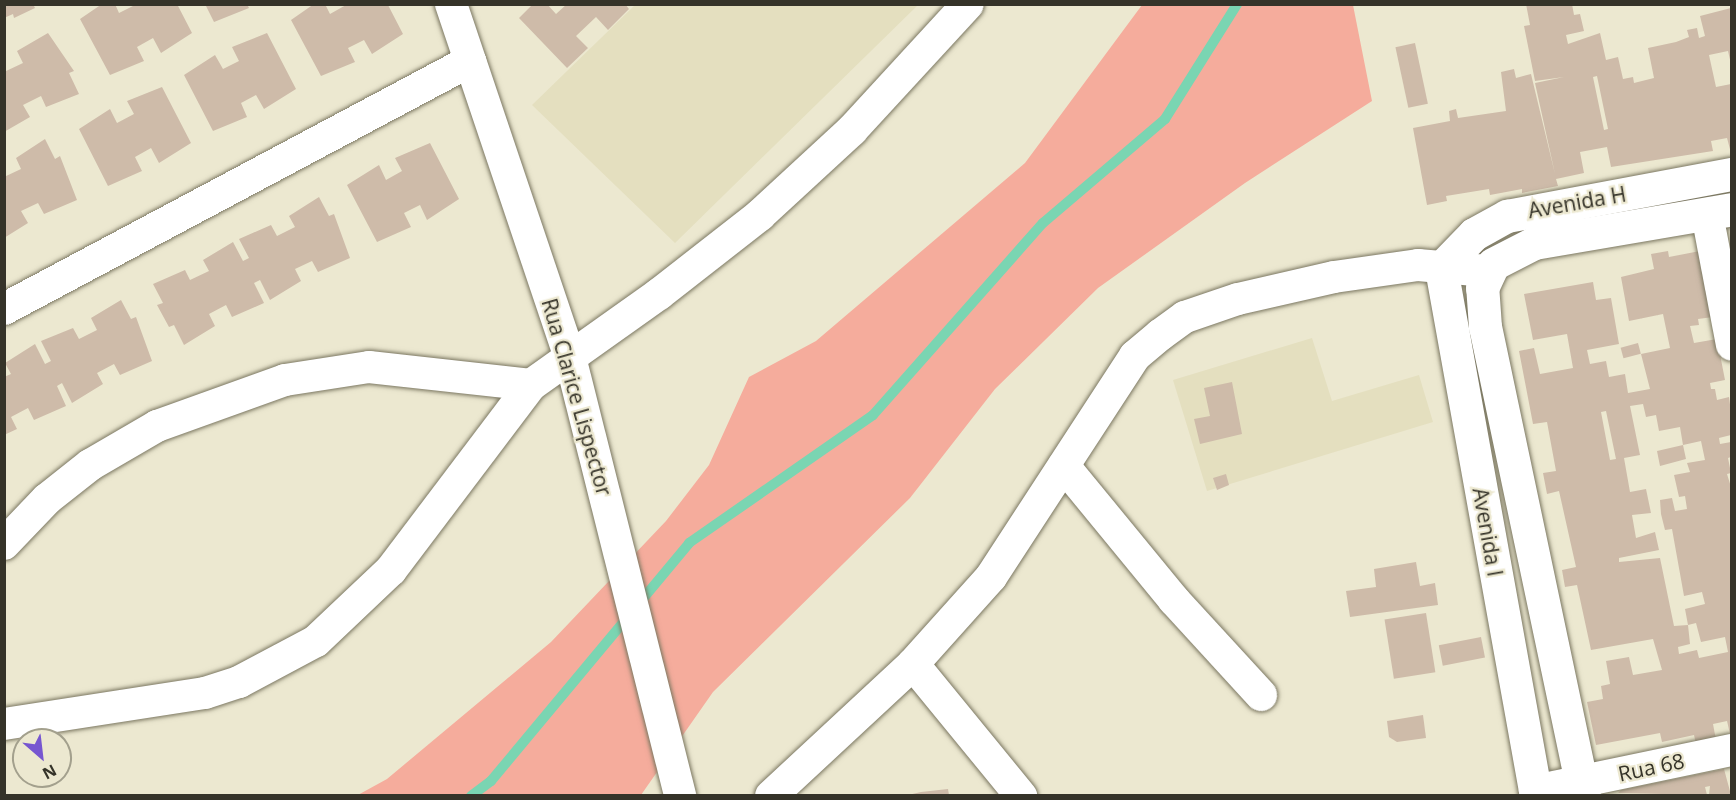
<!DOCTYPE html>
<style>
body{margin:0}
#map{position:relative;width:1736px;height:800px;overflow:hidden;background:#ece8d0;font-family:"Open Sans",sans-serif}
div>[style]{position:absolute}
[style*='--x']{left:calc(var(--x)*1px);top:calc(var(--y)*1px);width:calc(var(--w)*1px);rotate:calc(var(--a)*1deg)}
.built>*{inset:0;background:#e4dfbf}
.green>*{inset:0;background:#f5ac9c}
.stream>*{height:10px;margin:-5px;padding:0 5px;transform-origin:5px;border-radius:5px;background:#7ad5b2}
.building>*{inset:0;background:#cebba9;transform-origin:0 0}
.roads{filter:drop-shadow(0 0 2px #7b7761) drop-shadow(0 0 2px #7b7761)}
.street>*{height:32px;margin:-16px;padding:0 16px;transform-origin:16px;border-radius:16px;background:#fff}
.secondary>*{height:33px;margin:-16.5px;padding:0 16.5px;transform-origin:16.5px;border-radius:16.5px;background:#fff}
span{translate:-50% -50%;white-space:nowrap;text-align:center;line-height:1.15;-webkit-text-stroke:4.5px #ece8d0;paint-order:stroke}
.street-label{font-size:21px;color:#353329}
.frame{position:absolute;inset:0;border:6px solid #353329;pointer-events:none}
.north{position:absolute;left:12px;top:728px;width:60px;height:60px;box-sizing:border-box;background:#ece8d0;border:2px solid #a3a08d;border-radius:50%;rotate:152deg;font-size:16px;font-weight:700;line-height:24px;text-align:center;color:#353329}
.north::after{content:'';display:block;margin:auto;width:21px;height:27px;background:#7756d0;clip-path:polygon(50% 0,100% 100%,50% 72%,0 100%)}
</style>
<div id="map">
<div class="built">
<i style="clip-path:polygon(635px 5px,635px 4px,918px 5px,675px 243px,532px 105px)"></i>
<i style="clip-path:polygon(1312px 338px,1332px 401px,1419px 375px,1433px 422px,1207px 491px,1173px 380px)"></i>
</div>
<div class="green">
<i style="clip-path:polygon(1142px 5px,1353px 5px,1372px 101px,1245px 183px,1098px 288px,995px 389px,910px 498px,713px 692px,641px 795px,356px 796px,387px 779px,551px 642px,666px 521px,709px 465px,749px 377px,816px 341px,1025px 163px)"></i>
</div>
<div class="stream">
<i style="--x:471;--y:796;--w:25;--a:-37"></i>
<i style="--x:491;--y:781;--w:310;--a:-50.2"></i>
<i style="--x:689;--y:543;--w:224;--a:-34.8"></i>
<i style="--x:873;--y:415;--w:256;--a:-48.5"></i>
<i style="--x:1043;--y:223;--w:160;--a:-40.4"></i>
<i style="--x:1165;--y:119;--w:136;--a:-57.9"></i>
</div>
<div class="building">
<i style="clip-path:polygon(4px 4px,33px 4px,35px 8px,14px 18px,13px 14px,4px 18px)"></i>
<i style="clip-path:polygon(102px 4px,115px 4px,119px 13px,137px 4px,177px 4px,192px 33px,161px 53px,153px 38px,137px 47px,144px 61px,110px 75px,80px 19px)"></i>
<i style="clip-path:polygon(205px 4px,247px 4px,249px 8px,214px 22px)"></i>
<i style="clip-path:polygon(314px 4px,325px 4px,330px 14px,346px 5px,388px 5px,403px 34px,372px 54px,364px 40px,348px 48px,355px 62px,321px 76px,291px 20px)"></i>
<i style="clip-path:polygon(533px 4px,547px 4px,556px 14px,567px 4px,625px 4px,629px 9px,608px 30px,596px 17px,576px 36px,588px 48px,567px 68px,519px 18px)"></i>
<i style="clip-path:polygon(evenodd,1526px 4px,1572px 4px,1574px 15px,1580px 14px,1584px 31px,1566px 35px,1568px 44px,1600px 33px,1606px 60px,1618px 57px,1623px 79px,1633px 77px,1634px 83px,1654px 78px,1648px 48px,1676px 42px,1689px 37px,1687px 30px,1697px 28px,1699px 38px,1705px 36px,1700px 16px,1731px 8px,1731px 64px,1728px 51px,1709px 55px,1716px 87px,1731px 84px,1731px 153px,1727px 138px,1711px 141px,1713px 151px,1611px 167px,1607px 147px,1580px 152px,1584px 173px,1556px 179px,1558px 186px,1522px 193px,1522px 189px,1490px 195px,1489px 189px,1446px 196px,1447px 201px,1427px 205px,1413px 128px,1450px 121px,1449px 111px,1456px 109px,1458px 118px,1506px 111px,1501px 72px,1514px 69px,1516px 78px,1531px 74px,1555px 174px,1535px 83px,1564px 77px,1535px 81px,1524px 26px,1530px 25px,1526px 4px,1597px 76px,1608px 129px,1604px 130px,1593px 77px,1597px 76px)"></i>
<i style="clip-path:polygon(48px 33px,74px 71px,69px 73px,79px 94px,46px 107px,41px 96px,23px 105px,30px 117px,4px 132px,4px 72px,23px 63px,17px 51px)"></i>
<i style="clip-path:polygon(267px 33px,296px 89px,264px 109px,256px 95px,241px 103px,247px 117px,213px 131px,184px 75px,215px 55px,223px 69px,239px 61px,232px 47px)"></i>
<i style="left:1415px;top:43px;width:62px;height:20px;rotate:78deg"></i>
<i style="clip-path:polygon(162px 87px,191px 143px,159px 163px,151px 148px,135px 157px,142px 171px,108px 186px,79px 129px,110px 109px,117px 123px,134px 114px,127px 101px)"></i>
<i style="clip-path:polygon(45px 139px,55px 159px,60px 156px,77px 200px,44px 214px,38px 203px,21px 211px,28px 223px,4px 238px,4px 177px,21px 169px,16px 158px)"></i>
<i style="clip-path:polygon(430px 143px,459px 199px,427px 220px,420px 205px,404px 213px,411px 227px,377px 242px,347px 185px,379px 165px,386px 180px,402px 171px,395px 158px)"></i>
<i style="clip-path:polygon(319px 197px,329px 216px,334px 214px,350px 258px,318px 272px,312px 261px,295px 269px,301px 281px,270px 300px,260px 280px,254px 283px,264px 303px,232px 317px,226px 305px,209px 314px,215px 326px,184px 345px,174px 325px,169px 327px,157px 305px,163px 303px,153px 284px,185px 270px,190px 280px,209px 271px,203px 260px,233px 242px,243px 261px,249px 258px,239px 239px,271px 225px,277px 236px,295px 227px,289px 216px)"></i>
<i style="clip-path:polygon(evenodd,1668px 251px,1669px 257px,1700px 251px,1713px 317px,1698px 319px,1699px 325px,1690px 326px,1694px 343px,1717px 339px,1725px 380px,1710px 383px,1711px 389px,1715px 389px,1717px 400px,1729px 397px,1731px 412px,1731px 435px,1719px 438px,1720px 444px,1731px 442px,1731px 457px,1728px 458px,1731px 473px,1727px 474px,1731px 487px,1731px 738px,1727px 721px,1713px 724px,1716px 740px,1696px 744px,1694px 735px,1662px 742px,1660px 733px,1596px 745px,1587px 702px,1603px 699px,1601px 686px,1610px 684px,1606px 661px,1629px 657px,1633px 675px,1662px 670px,1653px 639px,1591px 650px,1577px 585px,1565px 587px,1562px 570px,1576px 567px,1559px 491px,1547px 494px,1543px 473px,1556px 471px,1547px 422px,1533px 424px,1519px 351px,1534px 348px,1540px 374px,1573px 368px,1567px 334px,1533px 340px,1524px 294px,1593px 282px,1596px 300px,1611px 298px,1619px 344px,1587px 350px,1590px 364px,1606px 361px,1609px 377px,1625px 374px,1628px 393px,1650px 389px,1641px 354px,1670px 348px,1663px 314px,1629px 321px,1621px 277px,1654px 269px,1651px 254px,1668px 251px,1643px 404px,1646px 417px,1656px 415px,1659px 431px,1680px 427px,1683px 445px,1657px 451px,1660px 466px,1686px 459px,1683px 445px,1701px 441px,1705px 460px,1687px 463px,1690px 472px,1674px 475px,1679px 497px,1685px 496px,1687px 509px,1675px 511px,1672px 498px,1660px 500px,1661px 514px,1665px 530px,1672px 529px,1684px 596px,1702px 592px,1705px 604px,1685px 609px,1688px 625px,1696px 623px,1701px 642px,1725px 637px,1728px 652px,1699px 658px,1697px 650px,1679px 654px,1678px 647px,1690px 644px,1688px 625px,1674px 626px,1660px 558px,1619px 562px,1619px 558px,1659px 550px,1655px 532px,1636px 538px,1632px 515px,1651px 513px,1646px 489px,1630px 492px,1624px 458px,1640px 455px,1630px 406px,1643px 404px,1668px 251px,1606px 411px,1616px 459px,1610px 460px,1601px 412px,1606px 411px)"></i>
<i style="clip-path:polygon(121px 300px,131px 319px,136px 317px,152px 361px,120px 375px,114px 364px,97px 373px,103px 384px,72px 403px,62px 383px,57px 386px,66px 406px,34px 420px,28px 408px,11px 417px,17px 429px,4px 435px,4px 377px,11px 374px,5px 363px,35px 344px,45px 364px,51px 361px,41px 341px,73px 328px,79px 339px,97px 330px,91px 318px)"></i>
<i style="left:1638px;top:343px;width:11px;height:18px;rotate:75deg"></i>
<i style="clip-path:polygon(1232px 382px,1242px 434px,1200px 444px,1194px 419px,1210px 416px,1204px 388px)"></i>
<i style="clip-path:polygon(1226px 474px,1229px 485px,1217px 490px,1213px 478px)"></i>
<i style="clip-path:polygon(1416px 562px,1420px 586px,1435px 583px,1438px 605px,1350px 617px,1346px 591px,1376px 587px,1374px 569px)"></i>
<i style="left:1426px;top:613px;width:60px;height:42px;rotate:81deg"></i>
<i style="left:1481px;top:637px;width:21px;height:43px;rotate:79deg"></i>
<i style="clip-path:polygon(1423px 715px,1426px 738px,1397px 742px,1389px 737px,1387px 721px)"></i>
<i style="clip-path:polygon(1724px 769px,1731px 795px,1709px 795px,1710px 786px,1705px 787px,1707px 795px,1618px 793px,1621px 790px)"></i>
<i style="clip-path:polygon(948px 789px,949px 795px,908px 795px,921px 792px)"></i>
</div>
<div class="roads">
<div class="street">
<i style="--x:451;--y:4;--w:373;--a:71.4"></i>
<i style="--x:570;--y:357;--w:453;--a:75.9"></i>
<i style="--x:1707;--y:214;--w:133;--a:79.2"></i>
<i style="--x:4;--y:309;--w:528;--a:-28.02"></i>
<i style="--x:1064;--y:466;--w:173;--a:50.6"></i>
<i style="--x:1174;--y:600;--w:129;--a:47.5"></i>
<i style="--x:4;--y:544;--w:62;--a:-46.3"></i>
<i style="--x:47;--y:499;--w:55;--a:-38.3"></i>
<i style="--x:90;--y:465;--w:78;--a:-30.2"></i>
<i style="--x:157;--y:426;--w:136;--a:-19.8"></i>
<i style="--x:285;--y:380;--w:85;--a:-8.8"></i>
<i style="--x:369;--y:367;--w:163;--a:6.3"></i>
<i style="--x:913;--y:664;--w:171;--a:50.7"></i>
<i style="--x:4;--y:724;--w:203;--a:-8.8"></i>
<i style="--x:205;--y:693;--w:36;--a:-18"></i>
<i style="--x:239;--y:682;--w:87;--a:-28"></i>
<i style="--x:316;--y:641;--w:103;--a:-43.4"></i>
<i style="--x:391;--y:570;--w:232;--a:-52.9"></i>
<i style="--x:531;--y:385;--w:157;--a:-35.4"></i>
<i style="--x:659;--y:294;--w:128;--a:-38"></i>
<i style="--x:760;--y:215;--w:125;--a:-42.7"></i>
<i style="--x:852;--y:130;--w:171;--a:-47.4"></i>
<i style="--x:1535;--y:791;--w:201;--a:-11.8"></i>
<i style="--x:771;--y:796;--w:194;--a:-42.9"></i>
<i style="--x:913;--y:664;--w:117;--a:-48.1"></i>
<i style="--x:991;--y:577;--w:264;--a:-56.9"></i>
<i style="--x:1135;--y:356;--w:33;--a:-40"></i>
<i style="--x:1160;--y:335;--w:31;--a:-36"></i>
<i style="--x:1185;--y:317;--w:56;--a:-18.8"></i>
<i style="--x:1238;--y:299;--w:98;--a:-12.9"></i>
<i style="--x:1334;--y:277;--w:85;--a:-8.1"></i>
<i style="--x:1418;--y:265;--w:69;--a:5"></i>
</div>
<div class="secondary">
<i style="--x:1536;--y:796;--w:536;--a:-100.2"></i>
<i style="--x:1441;--y:268;--w:47;--a:-45.9"></i>
<i style="--x:1474;--y:234;--w:38;--a:-29"></i>
<i style="--x:1507;--y:216;--w:229;--a:-10.6"></i>
<i style="--x:1584;--y:796;--w:479;--a:-101.9"></i>
<i style="--x:1485;--y:327;--w:39;--a:-94"></i>
<i style="--x:1482;--y:288;--w:26;--a:-65"></i>
<i style="--x:1493;--y:264;--w:46;--a:-27.1"></i>
<i style="--x:1534;--y:243;--w:201;--a:-9.7"></i>
</div>
</div>
<div class="street-label">
<span style="left:1577px;top:202px;rotate:-10deg">Avenida H</span>
<span style="left:577px;top:397px;rotate:74deg">Rua Clarice Lispector</span>
<span style="left:1488px;top:532px;rotate:80deg">Avenida I</span>
<span style="left:1651px;top:767px;rotate:-12deg">Rua 68</span>
</div>
<div class="frame"></div>
<div class="north">N</div>
</div>
